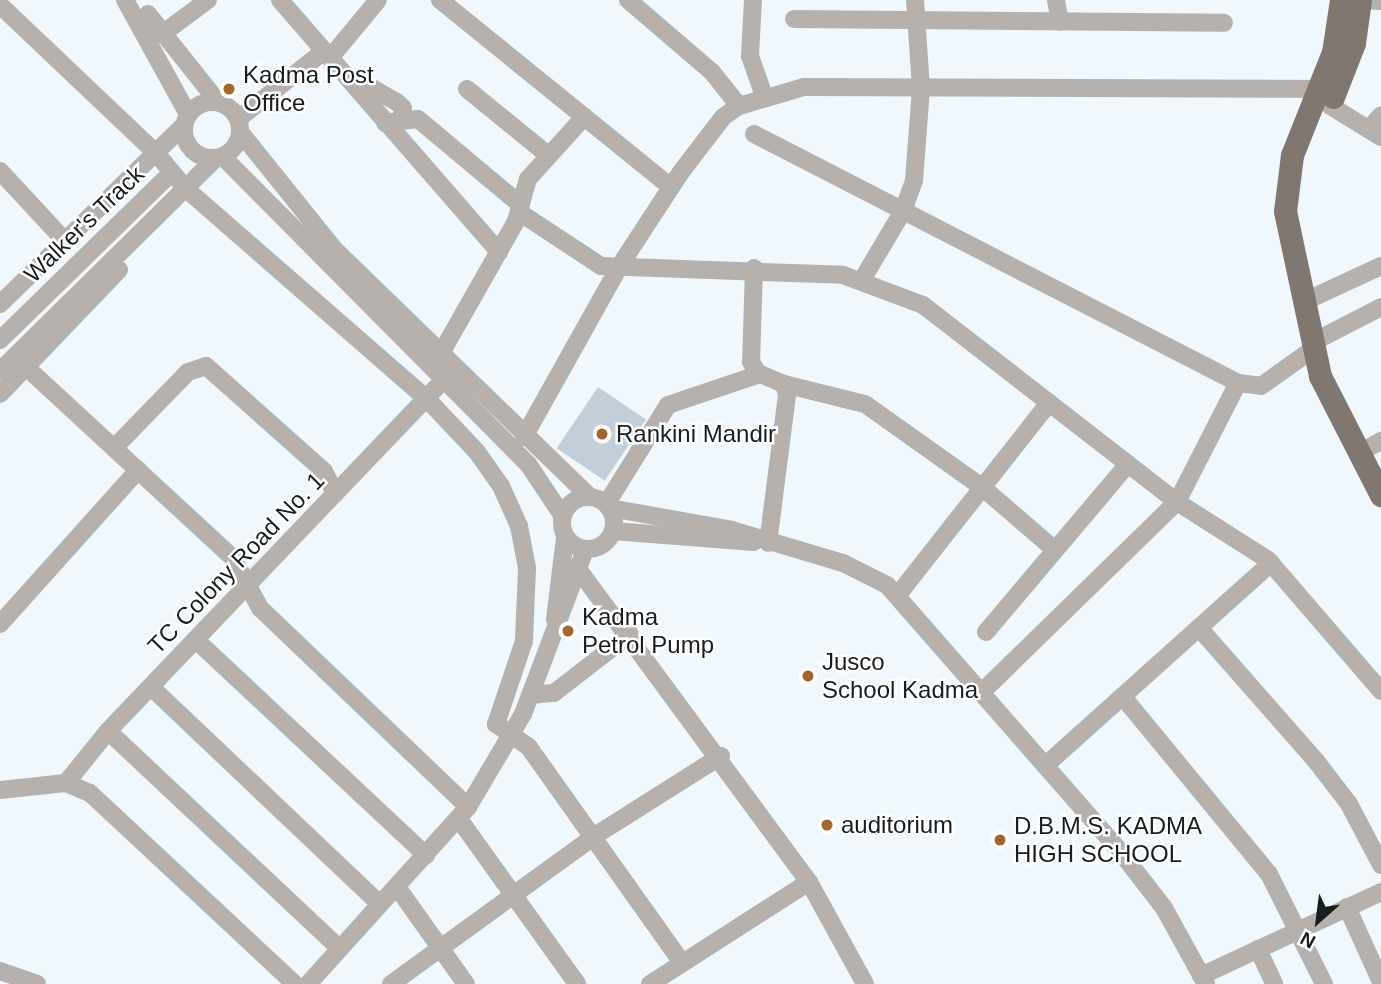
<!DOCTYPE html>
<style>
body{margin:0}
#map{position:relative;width:1381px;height:984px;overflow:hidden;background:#f0f8fd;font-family:Helvetica,sans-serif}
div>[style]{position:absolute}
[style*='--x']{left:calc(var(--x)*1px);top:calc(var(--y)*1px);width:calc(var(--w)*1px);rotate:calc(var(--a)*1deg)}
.building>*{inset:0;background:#c3cfd8;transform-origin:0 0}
.minor>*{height:18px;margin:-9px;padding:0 9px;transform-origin:9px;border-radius:9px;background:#b6b1ad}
.minor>.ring{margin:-9px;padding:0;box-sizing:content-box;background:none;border:18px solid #b6b1ad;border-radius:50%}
.major>*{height:23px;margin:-11.5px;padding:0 11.5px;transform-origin:11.5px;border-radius:11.5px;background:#807770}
.dots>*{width:19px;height:19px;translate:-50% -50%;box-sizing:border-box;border:4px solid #fff;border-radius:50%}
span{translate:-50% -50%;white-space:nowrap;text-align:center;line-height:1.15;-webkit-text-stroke:5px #fff;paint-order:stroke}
.poi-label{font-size:24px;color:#181d20}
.left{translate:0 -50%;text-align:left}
.street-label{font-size:24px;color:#181d20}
.north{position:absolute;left:1283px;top:886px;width:70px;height:70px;-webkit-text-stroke:5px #fff;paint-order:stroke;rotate:208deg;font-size:19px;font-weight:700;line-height:28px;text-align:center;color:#181d20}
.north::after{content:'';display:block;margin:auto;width:24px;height:32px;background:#181d20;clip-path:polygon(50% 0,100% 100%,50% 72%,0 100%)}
</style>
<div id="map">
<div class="building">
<i style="left:598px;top:387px;width:58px;height:74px;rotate:34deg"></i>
</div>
<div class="minor">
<i style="--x:125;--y:0;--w:130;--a:61.1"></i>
<i style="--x:280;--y:0;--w:334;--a:49"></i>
<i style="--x:440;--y:0;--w:297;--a:39"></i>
<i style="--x:628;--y:0;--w:111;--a:40.6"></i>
<i style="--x:712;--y:72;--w:43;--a:51.5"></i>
<i style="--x:753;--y:0;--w:56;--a:93.1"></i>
<i style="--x:750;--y:56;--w:42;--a:70.7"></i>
<i style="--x:1056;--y:0;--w:22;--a:80"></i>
<i style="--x:1360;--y:0;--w:21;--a:3"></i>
<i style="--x:0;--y:5;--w:216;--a:43.5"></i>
<i style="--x:157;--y:154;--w:44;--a:50.5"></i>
<i style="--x:185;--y:188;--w:320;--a:41.1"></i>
<i style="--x:426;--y:398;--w:74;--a:46.6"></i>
<i style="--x:477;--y:452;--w:42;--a:54.8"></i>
<i style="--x:501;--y:486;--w:44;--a:65.8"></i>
<i style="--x:519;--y:526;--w:43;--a:79.2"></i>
<i style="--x:527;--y:568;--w:73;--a:92.4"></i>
<i style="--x:524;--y:641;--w:88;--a:108.6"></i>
<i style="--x:496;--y:724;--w:39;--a:35"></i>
<i style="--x:528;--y:746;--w:266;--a:54.6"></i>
<i style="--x:148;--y:14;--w:112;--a:51.5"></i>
<i style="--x:794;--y:19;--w:430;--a:0.5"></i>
<i style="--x:162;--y:34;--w:57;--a:-36.5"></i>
<i style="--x:330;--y:58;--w:75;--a:-50.4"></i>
<i style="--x:367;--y:85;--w:34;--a:30"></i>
<i style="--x:397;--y:102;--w:8;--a:45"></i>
<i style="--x:403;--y:108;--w:13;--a:99"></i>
<i style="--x:467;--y:89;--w:104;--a:39.2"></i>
<i class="ring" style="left:184px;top:102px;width:38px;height:38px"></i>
<i style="--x:1329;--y:105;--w:61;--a:31.6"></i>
<i style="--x:238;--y:119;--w:110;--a:-38.3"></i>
<i style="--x:385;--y:123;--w:33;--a:-7"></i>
<i style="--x:418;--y:119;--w:134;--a:39.9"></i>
<i style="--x:1369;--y:129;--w:18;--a:-49"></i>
<i style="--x:240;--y:132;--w:150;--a:51.2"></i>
<i style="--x:334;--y:249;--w:355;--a:44.1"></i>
<i style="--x:754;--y:134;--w:544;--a:27.22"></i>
<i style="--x:1238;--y:383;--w:23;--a:7"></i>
<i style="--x:1261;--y:386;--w:64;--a:-35.4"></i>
<i style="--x:223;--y:157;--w:433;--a:45.2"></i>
<i style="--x:528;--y:464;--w:61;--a:56.3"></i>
<i style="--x:0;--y:171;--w:97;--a:47.1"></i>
<i style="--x:519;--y:212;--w:98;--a:33.4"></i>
<i style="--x:601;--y:266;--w:242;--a:2.1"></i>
<i style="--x:843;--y:275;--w:85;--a:20.6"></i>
<i style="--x:923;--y:305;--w:321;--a:37.8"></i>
<i style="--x:1177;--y:502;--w:108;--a:32.5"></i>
<i style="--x:1268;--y:560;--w:173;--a:49.2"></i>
<i style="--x:754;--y:268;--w:94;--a:91.8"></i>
<i style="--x:751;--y:362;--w:13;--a:58"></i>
<i style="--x:758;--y:373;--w:28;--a:23"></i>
<i style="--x:784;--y:384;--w:11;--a:75"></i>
<i style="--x:787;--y:395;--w:149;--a:97.3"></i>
<i style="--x:862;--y:280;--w:80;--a:-59.3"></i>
<i style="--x:903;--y:211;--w:33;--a:-70"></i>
<i style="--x:914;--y:180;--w:92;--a:-85.6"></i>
<i style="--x:921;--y:88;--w:88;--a:-93.9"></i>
<i style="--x:1312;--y:298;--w:76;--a:-24.9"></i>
<i style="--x:0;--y:304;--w:255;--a:-44.2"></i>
<i style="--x:1323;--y:337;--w:65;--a:-27.3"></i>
<i style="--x:0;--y:340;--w:240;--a:-44.3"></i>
<i style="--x:440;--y:355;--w:154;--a:-60.4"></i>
<i style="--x:516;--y:221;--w:44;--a:-74.1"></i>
<i style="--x:528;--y:179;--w:84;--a:-47.9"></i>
<i style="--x:26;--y:367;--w:282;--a:42.7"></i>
<i style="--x:233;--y:558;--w:57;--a:61.6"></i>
<i style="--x:260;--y:608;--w:288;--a:43.7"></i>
<i style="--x:0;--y:371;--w:302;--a:-44.6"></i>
<i style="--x:784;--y:384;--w:83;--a:13.9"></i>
<i style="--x:865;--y:404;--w:143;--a:35.4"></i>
<i style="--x:982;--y:487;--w:96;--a:40.8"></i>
<i style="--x:0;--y:394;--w:172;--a:-46.2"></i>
<i style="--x:524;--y:437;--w:195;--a:-60.8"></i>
<i style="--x:619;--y:267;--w:113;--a:-56.9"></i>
<i style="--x:681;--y:172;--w:69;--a:-52.6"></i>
<i style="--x:723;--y:117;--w:19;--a:-35"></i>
<i style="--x:739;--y:106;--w:68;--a:-16.3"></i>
<i style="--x:804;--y:87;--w:526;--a:0.22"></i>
<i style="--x:1370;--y:447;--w:13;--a:-29"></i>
<i style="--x:114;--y:448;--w:106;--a:-45.8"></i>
<i style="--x:188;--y:372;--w:19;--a:-18"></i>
<i style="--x:206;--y:366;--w:158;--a:41.7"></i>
<i style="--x:324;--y:471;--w:25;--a:64"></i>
<i class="ring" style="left:562px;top:497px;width:34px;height:34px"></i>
<i style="--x:607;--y:503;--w:115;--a:-58.1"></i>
<i style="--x:668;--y:405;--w:97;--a:-18.6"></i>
<i style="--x:610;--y:508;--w:124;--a:10.2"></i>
<i style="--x:732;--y:530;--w:116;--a:16.6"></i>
<i style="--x:843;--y:563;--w:49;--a:26.6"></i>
<i style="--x:887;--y:585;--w:359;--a:48.8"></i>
<i style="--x:1123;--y:855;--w:67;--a:52.3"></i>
<i style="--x:1164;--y:908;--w:87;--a:61.1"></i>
<i style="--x:613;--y:531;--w:141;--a:4.5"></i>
<i style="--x:581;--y:573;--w:384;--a:53.6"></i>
<i style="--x:809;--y:882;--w:116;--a:61.2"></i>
<i style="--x:897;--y:596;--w:246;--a:-51.8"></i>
<i style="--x:555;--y:619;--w:82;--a:-83"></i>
<i style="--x:0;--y:624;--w:207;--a:-48.1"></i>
<i style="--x:1200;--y:629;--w:176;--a:48.7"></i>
<i style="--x:1316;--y:761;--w:54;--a:52.5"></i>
<i style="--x:1349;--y:804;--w:69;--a:62.3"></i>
<i style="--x:986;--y:632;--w:220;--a:-49.8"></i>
<i style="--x:196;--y:640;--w:315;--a:43.1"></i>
<i style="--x:151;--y:687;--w:315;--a:43.5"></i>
<i style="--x:983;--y:691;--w:271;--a:-44.3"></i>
<i style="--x:1177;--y:502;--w:134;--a:-62.9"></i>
<i style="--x:530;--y:695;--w:24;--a:-5"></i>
<i style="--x:554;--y:693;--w:96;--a:-37.8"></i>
<i style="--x:1123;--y:697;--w:229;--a:50.5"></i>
<i style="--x:1269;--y:874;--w:123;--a:63.4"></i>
<i style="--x:108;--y:731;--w:317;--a:43.2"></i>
<i style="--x:1047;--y:764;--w:301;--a:-41.9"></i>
<i style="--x:66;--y:783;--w:67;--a:-51.1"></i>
<i style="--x:108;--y:731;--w:487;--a:-46.3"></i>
<i style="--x:0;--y:790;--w:66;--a:-6.1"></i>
<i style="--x:66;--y:783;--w:26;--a:23"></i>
<i style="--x:90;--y:793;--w:280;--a:43"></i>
<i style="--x:459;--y:819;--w:203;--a:54.4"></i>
<i style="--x:397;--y:887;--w:119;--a:54.6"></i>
<i style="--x:1347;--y:907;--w:82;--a:65.6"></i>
<i style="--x:1258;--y:949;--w:38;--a:65"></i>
<i style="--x:0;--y:971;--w:39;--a:19"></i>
<i style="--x:1201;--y:976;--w:199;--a:-25"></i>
<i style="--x:308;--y:984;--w:239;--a:-47.9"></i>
<i style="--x:468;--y:807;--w:108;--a:-59.4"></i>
<i style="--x:523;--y:714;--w:175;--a:-69.3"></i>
<i style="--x:391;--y:984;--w:253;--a:-36"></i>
<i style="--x:596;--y:835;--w:148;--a:-32.3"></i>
<i style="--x:650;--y:984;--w:189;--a:-32.7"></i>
</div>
<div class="major">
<i style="--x:1341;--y:0;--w:53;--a:98.7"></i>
<i style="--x:1333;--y:52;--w:111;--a:111.7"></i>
<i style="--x:1292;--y:155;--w:56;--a:97.1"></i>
<i style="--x:1285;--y:211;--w:169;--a:78"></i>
<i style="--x:1320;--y:376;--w:134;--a:62.9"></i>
<i style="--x:1333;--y:97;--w:58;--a:-68.7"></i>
<i style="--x:1354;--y:43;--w:43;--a:-82.1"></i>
</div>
<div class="dots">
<i style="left:229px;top:89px;background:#a3662b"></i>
<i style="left:602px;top:434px;background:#a3662b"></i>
<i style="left:568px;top:631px;background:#a3662b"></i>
<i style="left:808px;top:676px;background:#a3662b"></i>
<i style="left:827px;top:825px;background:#a3662b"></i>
<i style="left:1000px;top:840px;background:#a3662b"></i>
</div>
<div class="poi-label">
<span class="left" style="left:243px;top:89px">Kadma Post<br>Office</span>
<span class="left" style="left:616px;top:434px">Rankini Mandir</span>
<span class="left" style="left:582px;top:631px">Kadma<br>Petrol Pump</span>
<span class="left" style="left:822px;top:676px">Jusco<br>School Kadma</span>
<span class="left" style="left:841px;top:825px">auditorium</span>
<span class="left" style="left:1014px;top:840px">D.B.M.S. KADMA<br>HIGH SCHOOL</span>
</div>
<div class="street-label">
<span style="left:84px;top:224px;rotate:-44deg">Walker's Track</span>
<span style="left:236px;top:563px;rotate:-46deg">TC Colony Road No. 1</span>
</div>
<div class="north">N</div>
</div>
